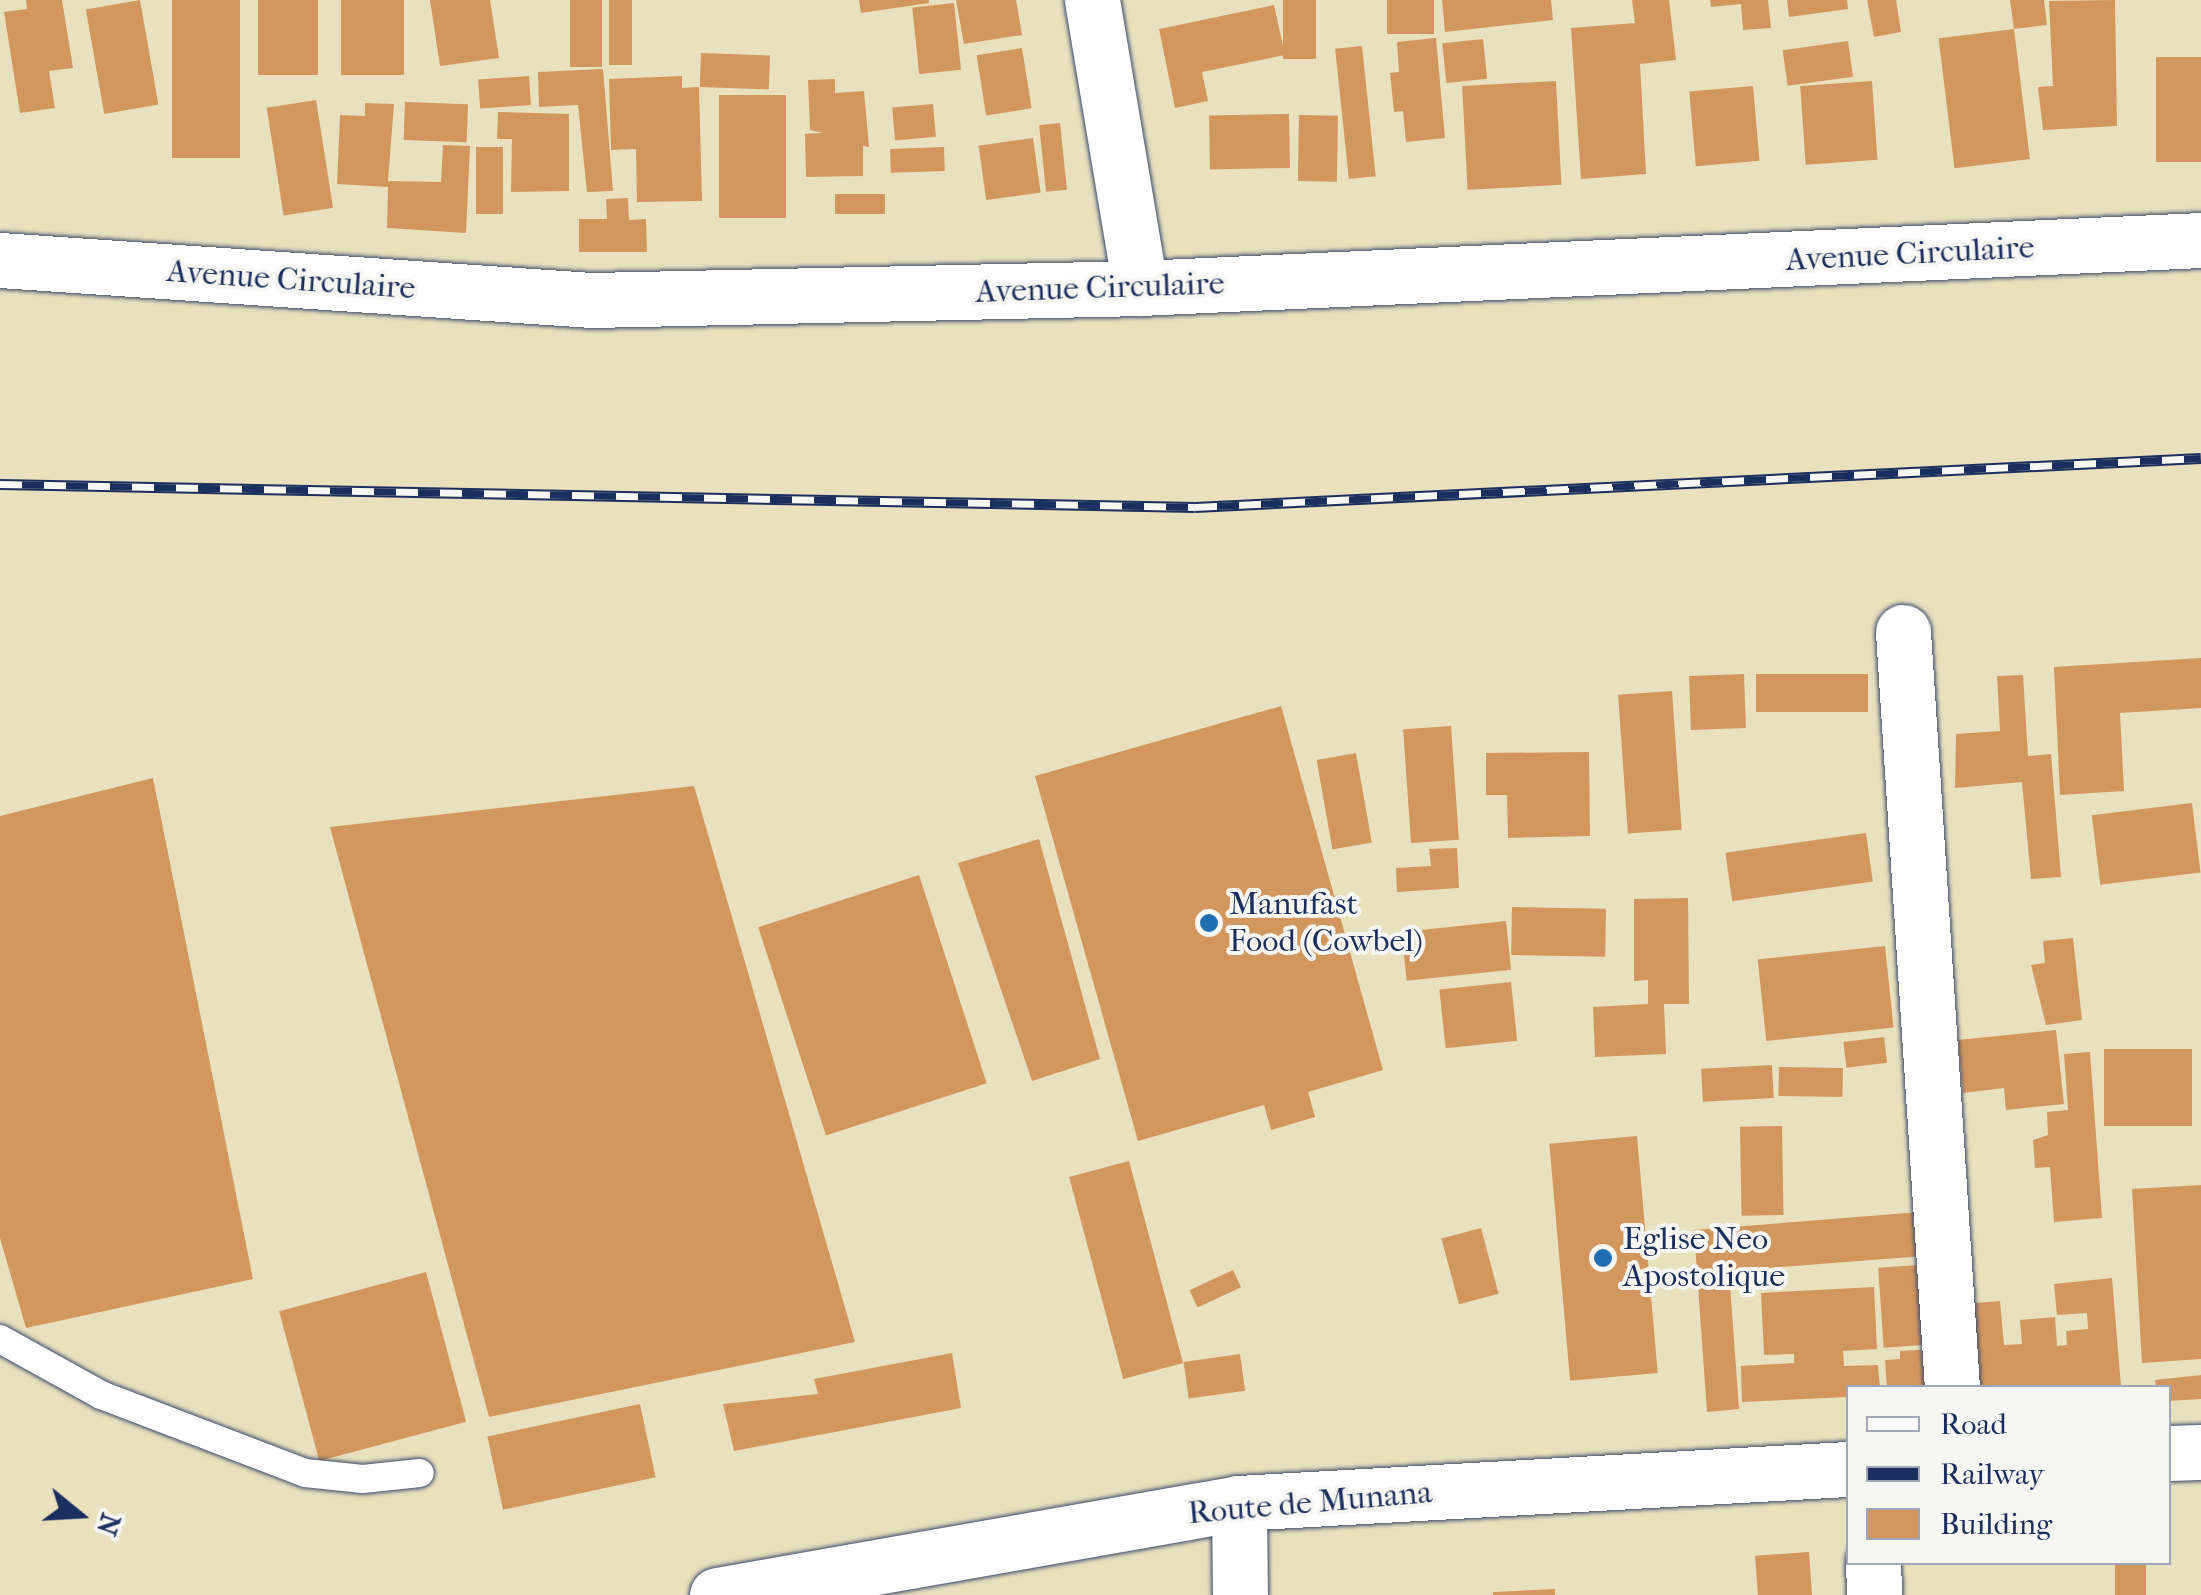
<!DOCTYPE html>
<style>
body{margin:0}
#map{position:relative;width:2201px;height:1595px;overflow:hidden;background:#e9e0be;font-family:"IM FELL French Canon",serif}
div>[style]{position:absolute}
[style*='--x']{left:calc(var(--x)*1px);top:calc(var(--y)*1px);width:calc(var(--w)*1px);rotate:calc(var(--a)*1deg)}
.building>*{inset:0;background:#d2975f;transform-origin:0 0}
.roads{filter:drop-shadow(0 0 2px #3a4a6c) drop-shadow(0 0 2px #3a4a6c)}
.lane>*{height:28px;margin:-14px;padding:0 14px;transform-origin:14px;border-radius:14px;background:#fff}
.street>*{height:55px;margin:-27.5px;padding:0 27.5px;transform-origin:27.5px;border-radius:27.5px;background:#fff}
.secondary>*{height:55px;margin:-27.5px;padding:0 27.5px;transform-origin:27.5px;border-radius:27.5px;background:#fff}
.rail>*{height:11px;margin-top:-5.5px;transform-origin:0;background:repeating-linear-gradient(90deg,#f6f6f2 0 22px,#1b2f5e 0 44px);box-sizing:border-box;border-block:2px solid #1b2f5e}
.dots>*{width:28px;height:28px;translate:-50% -50%;box-sizing:border-box;border:5px solid #f6f6f2;border-radius:50%}
span{translate:-50% -50%;white-space:nowrap;text-align:center;line-height:1.15;-webkit-text-stroke:8px #f6f6f2;paint-order:stroke}
.street-label{font-size:32px;color:#1b2f5e}
.poi-label{font-size:32px;color:#1b2f5e}
.left{translate:0 -50%;text-align:left}
.legend{position:absolute;left:1846px;top:1385px;width:325px;height:180px;box-sizing:border-box;background:#f6f6f2;border:2px solid #9ea6b7;margin:0;padding:12px 18px;list-style:none;font-size:30px;color:#1b2f5e}
.legend li{display:flex;align-items:center;gap:20px;height:50px}
.legend b{width:50px;border:2px solid #9ea6b7}
.north{position:absolute;left:30px;top:1465px;width:100px;height:100px;-webkit-text-stroke:8px #f6f6f2;paint-order:stroke;rotate:108deg;font-size:28px;font-weight:700;line-height:40px;text-align:center;color:#1b2f5e}
.north::after{content:'';display:block;margin:auto;width:35px;height:45px;background:#1b2f5e;clip-path:polygon(50% 0,100% 100%,50% 72%,0 100%)}
</style>
<div id="map">
<div class="building">
<i style="clip-path:polygon(26px 0,62px 0,73px 68px,49px 71px,55px 108px,20px 113px,4px 12px,27px 9px)"></i>
<i style="left:140px;top:0;width:106px;height:55px;rotate:80deg"></i>
<i style="left:172px;top:0;width:68px;height:158px"></i>
<i style="left:258px;top:0;width:60px;height:75px"></i>
<i style="left:341px;top:0;width:63px;height:75px"></i>
<i style="clip-path:polygon(430px 0,490px 0,499px 58px,440px 66px)"></i>
<i style="left:570px;top:0;width:32px;height:67px"></i>
<i style="left:609px;top:0;width:23px;height:65px"></i>
<i style="clip-path:polygon(859px 0,929px 0,929px 3px,861px 13px)"></i>
<i style="clip-path:polygon(956px 0,1016px 0,1022px 35px,964px 44px)"></i>
<i style="left:1283px;top:0;width:33px;height:59px"></i>
<i style="left:1387px;top:0;width:47px;height:34px"></i>
<i style="clip-path:polygon(1442px 0,1551px 0,1553px 20px,1445px 32px)"></i>
<i style="clip-path:polygon(1632px 0,1669px 0,1676px 60px,1640px 64px,1646px 174px,1581px 179px,1571px 28px,1635px 23px)"></i>
<i style="clip-path:polygon(1710px 0,1768px 0,1771px 28px,1743px 30px,1741px 4px,1711px 7px)"></i>
<i style="clip-path:polygon(1787px 0,1847px 0,1848px 9px,1789px 17px)"></i>
<i style="clip-path:polygon(1867px 0,1896px 0,1901px 32px,1874px 37px)"></i>
<i style="clip-path:polygon(2010px 0,2044px 0,2047px 25px,2014px 29px)"></i>
<i style="clip-path:polygon(2115px 0,2117px 126px,2043px 130px,2038px 87px,2053px 86px,2049px 1px)"></i>
<i style="left:954px;top:3px;width:67px;height:42px;rotate:84deg"></i>
<i style="clip-path:polygon(1274px 5px,1285px 55px,1202px 72px,1208px 101px,1175px 108px,1159px 29px)"></i>
<i style="left:2014px;top:29px;width:131px;height:76px;rotate:83deg"></i>
<i style="clip-path:polygon(1436px 38px,1445px 138px,1406px 142px,1403px 111px,1394px 112px,1390px 73px,1399px 72px,1397px 42px)"></i>
<i style="left:1483px;top:39px;width:40px;height:41px;rotate:84deg"></i>
<i style="left:1848px;top:41px;width:36px;height:66px;rotate:82deg"></i>
<i style="left:1362px;top:46px;width:131px;height:27px;rotate:84deg"></i>
<i style="left:1022px;top:48px;width:61px;height:46px;rotate:81deg"></i>
<i style="left:701px;top:53px;width:69px;height:34px;rotate:2deg"></i>
<i style="left:2201px;top:57px;width:105px;height:45px;rotate:90deg"></i>
<i style="clip-path:polygon(603px 69px,613px 191px,587px 192px,578px 105px,539px 107px,538px 72px)"></i>
<i style="left:529px;top:76px;width:29px;height:51px;rotate:86deg"></i>
<i style="clip-path:polygon(682px 76px,682px 88px,699px 87px,702px 201px,637px 202px,636px 149px,611px 150px,609px 79px)"></i>
<i style="clip-path:polygon(835px 79px,835px 93px,864px 91px,869px 147px,863px 146px,863px 176px,806px 177px,805px 134px,823px 133px,810px 130px,808px 80px)"></i>
<i style="left:1556px;top:81px;width:104px;height:94px;rotate:87deg"></i>
<i style="left:1872px;top:81px;width:79px;height:72px;rotate:86deg"></i>
<i style="left:1753px;top:86px;width:75px;height:64px;rotate:85deg"></i>
<i style="left:719px;top:95px;width:67px;height:123px"></i>
<i style="left:316px;top:100px;width:109px;height:50px;rotate:81deg"></i>
<i style="left:405px;top:102px;width:63px;height:38px;rotate:2deg"></i>
<i style="clip-path:polygon(365px 103px,394px 104px,388px 181px,441px 182px,443px 145px,470px 146px,466px 233px,387px 228px,388px 187px,337px 184px,340px 115px,365px 116px)"></i>
<i style="left:933px;top:104px;width:33px;height:41px;rotate:85deg"></i>
<i style="clip-path:polygon(498px 112px,569px 114px,569px 191px,511px 192px,512px 139px,497px 139px)"></i>
<i style="left:1289px;top:114px;width:54px;height:80px;rotate:89deg"></i>
<i style="left:1299px;top:115px;width:39px;height:66px;rotate:1deg"></i>
<i style="left:1060px;top:123px;width:67px;height:21px;rotate:84deg"></i>
<i style="left:1033px;top:138px;width:55px;height:55px;rotate:82deg"></i>
<i style="left:476px;top:147px;width:27px;height:67px"></i>
<i style="left:944px;top:147px;width:24px;height:54px;rotate:88deg"></i>
<i style="left:885px;top:194px;width:20px;height:50px;rotate:90deg"></i>
<i style="clip-path:polygon(628px 198px,629px 220px,646px 219px,647px 252px,579px 252px,579px 219px,607px 219px,606px 199px)"></i>
<i style="clip-path:polygon(2201px 658px,2201px 708px,2120px 713px,2124px 791px,2060px 795px,2054px 667px)"></i>
<i style="left:1744px;top:674px;width:54px;height:55px;rotate:88deg"></i>
<i style="left:1868px;top:674px;width:38px;height:112px;rotate:90deg"></i>
<i style="clip-path:polygon(2023px 675px,2028px 756px,2051px 754px,2061px 877px,2031px 879px,2022px 782px,1955px 788px,1956px 734px,2000px 731px,1997px 676px)"></i>
<i style="left:1672px;top:691px;width:139px;height:54px;rotate:86deg"></i>
<i style="clip-path:polygon(1281px 706px,1383px 1070px,1308px 1092px,1315px 1117px,1271px 1130px,1264px 1105px,1138px 1141px,1035px 776px)"></i>
<i style="left:1451px;top:726px;width:114px;height:48px;rotate:86deg"></i>
<i style="clip-path:polygon(1589px 752px,1590px 836px,1508px 838px,1507px 795px,1486px 795px,1486px 753px)"></i>
<i style="left:1356px;top:753px;width:91px;height:40px;rotate:80deg"></i>
<i style="clip-path:polygon(153px 778px,253px 1279px,26px 1328px,0 1238px,0 816px)"></i>
<i style="clip-path:polygon(694px 786px,855px 1342px,489px 1417px,330px 827px)"></i>
<i style="left:2192px;top:803px;width:70px;height:101px;rotate:83deg"></i>
<i style="left:1866px;top:833px;width:49px;height:142px;rotate:82deg"></i>
<i style="clip-path:polygon(1039px 839px,1100px 1059px,1032px 1081px,958px 863px)"></i>
<i style="clip-path:polygon(1457px 848px,1459px 888px,1397px 892px,1396px 868px,1431px 866px,1429px 849px)"></i>
<i style="left:919px;top:875px;width:219px;height:169px;rotate:72deg"></i>
<i style="clip-path:polygon(1688px 898px,1689px 1004px,1664px 1004px,1666px 1054px,1595px 1057px,1593px 1007px,1648px 1004px,1648px 980px,1634px 981px,1634px 899px)"></i>
<i style="left:1512px;top:907px;width:94px;height:48px;rotate:1deg"></i>
<i style="left:1506px;top:921px;width:49px;height:105px;rotate:84deg"></i>
<i style="clip-path:polygon(2073px 938px,2082px 1020px,2046px 1025px,2031px 965px,2045px 963px,2043px 941px)"></i>
<i style="left:1885px;top:946px;width:82px;height:128px;rotate:84deg"></i>
<i style="left:1511px;top:982px;width:59px;height:72px;rotate:84deg"></i>
<i style="clip-path:polygon(2056px 1030px,2064px 1104px,2006px 1110px,2004px 1088px,1963px 1093px,1958px 1040px)"></i>
<i style="left:1884px;top:1037px;width:26px;height:41px;rotate:83deg"></i>
<i style="left:2104px;top:1049px;width:88px;height:77px"></i>
<i style="clip-path:polygon(2090px 1052px,2102px 1218px,2054px 1222px,2050px 1167px,2035px 1168px,2033px 1140px,2048px 1135px,2047px 1112px,2068px 1110px,2064px 1054px)"></i>
<i style="left:1772px;top:1065px;width:33px;height:71px;rotate:87deg"></i>
<i style="left:1779px;top:1067px;width:64px;height:29px;rotate:1deg"></i>
<i style="left:1782px;top:1126px;width:89px;height:42px;rotate:89deg"></i>
<i style="left:1637px;top:1136px;width:238px;height:88px;rotate:85deg"></i>
<i style="left:1129px;top:1161px;width:209px;height:62px;rotate:75deg"></i>
<i style="clip-path:polygon(2201px 1185px,2201px 1359px,2142px 1363px,2132px 1189px)"></i>
<i style="clip-path:polygon(1920px 1212px,1923px 1256px,1729px 1271px,1739px 1409px,1707px 1412px,1694px 1230px)"></i>
<i style="left:1481px;top:1228px;width:68px;height:41px;rotate:75deg"></i>
<i style="left:1933px;top:1264px;width:80px;height:55px;rotate:86deg"></i>
<i style="left:1233px;top:1270px;width:19px;height:48px;rotate:65deg"></i>
<i style="left:426px;top:1272px;width:155px;height:152px;rotate:75deg"></i>
<i style="clip-path:polygon(2112px 1278px,2121px 1386px,1971px 1388px,1964px 1304px,2000px 1301px,2004px 1345px,2022px 1344px,2020px 1320px,2055px 1317px,2057px 1346px,2067px 1345px,2066px 1331px,2088px 1329px,2087px 1313px,2057px 1315px,2054px 1284px)"></i>
<i style="clip-path:polygon(1874px 1287px,1877px 1349px,1843px 1351px,1844px 1366px,1878px 1365px,1880px 1388px,1848px 1388px,1848px 1397px,1742px 1402px,1741px 1366px,1794px 1363px,1794px 1354px,1764px 1355px,1761px 1293px)"></i>
<i style="clip-path:polygon(1933px 1349px,1935px 1388px,1887px 1388px,1885px 1360px,1900px 1359px,1900px 1351px)"></i>
<i style="clip-path:polygon(952px 1353px,961px 1408px,734px 1451px,723px 1404px,818px 1394px,814px 1379px)"></i>
<i style="left:1240px;top:1354px;width:37px;height:57px;rotate:82deg"></i>
<i style="clip-path:polygon(2201px 1375px,2201px 1399px,2168px 1401px,2168px 1388px,2156px 1388px,2155px 1380px)"></i>
<i style="left:640px;top:1404px;width:75px;height:156px;rotate:78deg"></i>
<i style="left:1809px;top:1552px;width:43px;height:54px;rotate:86deg"></i>
<i style="left:2115px;top:1562px;width:31px;height:33px"></i>
<i style="clip-path:polygon(1555px 1589px,1555px 1595px,1493px 1595px,1493px 1592px)"></i>
</div>
<div class="roads">
<div class="lane">
<i style="--x:0;--y:1339;--w:115;--a:29"></i>
<i style="--x:101;--y:1395;--w:218;--a:20.9"></i>
<i style="--x:305;--y:1473;--w:58;--a:5.9"></i>
<i style="--x:363;--y:1479;--w:57;--a:-6"></i>
</div>
<div class="street">
<i style="--x:1092;--y:0;--w:292;--a:80.5"></i>
<i style="--x:1903;--y:632;--w:758;--a:86.29"></i>
<i style="--x:1239;--y:1503;--w:92;--a:89.4"></i>
<i style="--x:1873;--y:1562;--w:33;--a:88"></i>
</div>
<div class="secondary">
<i style="--x:0;--y:260;--w:593;--a:3.87"></i>
<i style="--x:592;--y:300;--w:548;--a:-1.25"></i>
<i style="--x:1140;--y:288;--w:1062;--a:-2.59"></i>
<i style="--x:2168;--y:1453;--w:33;--a:-2"></i>
<i style="--x:717;--y:1595;--w:530;--a:-10"></i>
<i style="--x:1239;--y:1503;--w:610;--a:-3.2"></i>
</div>
</div>
<div class="rail">
<i style="--x:0;--y:484;--w:1195;--a:1.1"></i>
<i style="--x:1195;--y:507;--w:1007;--a:-2.79"></i>
</div>
<div class="dots">
<i style="left:1209px;top:923px;background:#1f6fb2"></i>
<i style="left:1603px;top:1258px;background:#1f6fb2"></i>
</div>
<div class="street-label">
<span style="left:1910px;top:254px;rotate:-3deg">Avenue Circulaire</span>
<span style="left:291px;top:280px;rotate:4deg">Avenue Circulaire</span>
<span style="left:1100px;top:288px;rotate:-2deg">Avenue Circulaire</span>
<span style="left:1310px;top:1503px;rotate:-5deg">Route de Munana</span>
</div>
<div class="poi-label">
<span class="left" style="left:1229px;top:923px">Manufast<br>Food (Cowbel)</span>
<span class="left" style="left:1623px;top:1258px">Eglise Neo<br>Apostolique</span>
</div>
<ul class="legend">
<li><b style="height:12px;background:#fff"></b>Road</li>
<li><b style="height:12px;background:#1b2f5e"></b>Railway</li>
<li><b style="height:28px;background:#d2975f"></b>Building</li>
</ul>
<div class="north">N</div>
</div>
